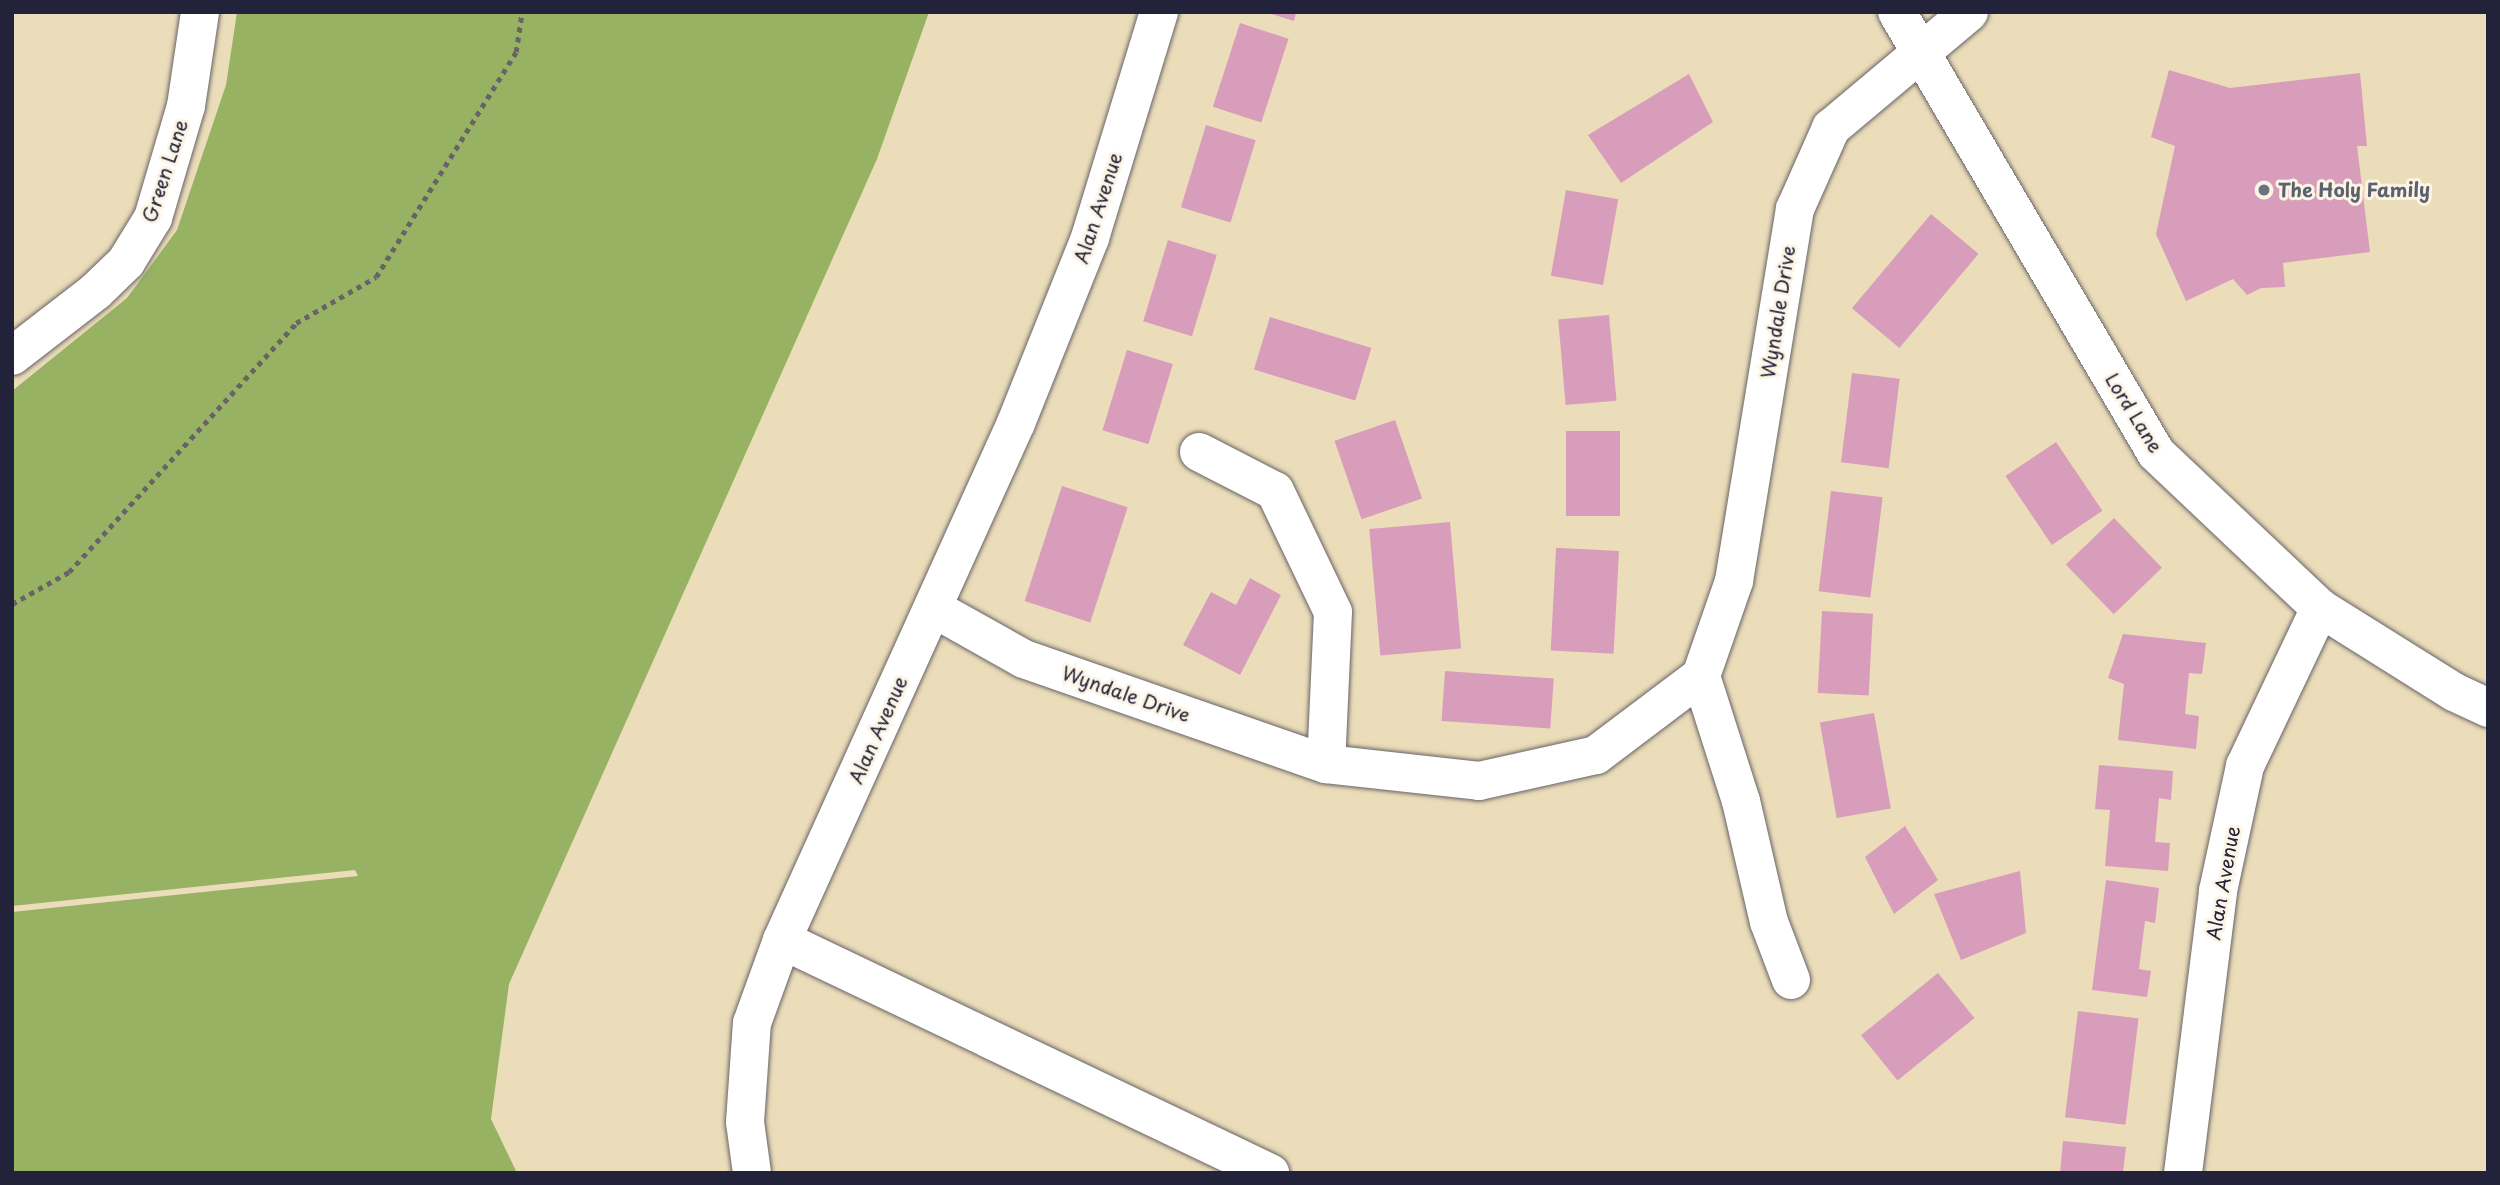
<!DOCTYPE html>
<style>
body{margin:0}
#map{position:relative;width:2500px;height:1185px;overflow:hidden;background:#ebddb9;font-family:"Playpen Sans",sans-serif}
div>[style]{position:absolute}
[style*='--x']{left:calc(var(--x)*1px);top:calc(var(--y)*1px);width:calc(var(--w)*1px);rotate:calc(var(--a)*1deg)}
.forest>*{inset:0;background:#97b263}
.building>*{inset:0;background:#d89dbb;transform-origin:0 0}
.path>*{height:4.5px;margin-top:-2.25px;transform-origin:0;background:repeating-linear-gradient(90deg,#686367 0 5px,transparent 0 10px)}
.roads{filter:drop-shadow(0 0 2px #686367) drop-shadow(0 0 2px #686367)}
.minor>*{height:38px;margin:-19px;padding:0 19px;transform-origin:19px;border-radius:19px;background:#fff}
.dots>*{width:19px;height:19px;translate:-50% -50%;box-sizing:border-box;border:4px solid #fcf5e5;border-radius:50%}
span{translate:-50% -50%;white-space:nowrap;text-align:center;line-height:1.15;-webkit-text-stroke:6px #fcf5e5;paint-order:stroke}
.street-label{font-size:19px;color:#22223b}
.worship-label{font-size:19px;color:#5b616d;font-weight:700}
.left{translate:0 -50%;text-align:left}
.frame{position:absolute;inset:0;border:14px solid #22223b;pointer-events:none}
</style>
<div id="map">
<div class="forest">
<i style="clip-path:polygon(237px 12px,929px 12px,877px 159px,509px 984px,491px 1119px,517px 1173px,12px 1173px,12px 912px,358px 876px,355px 870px,12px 906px,12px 391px,127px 298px,177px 230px,226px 85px)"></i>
</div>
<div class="building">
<i style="clip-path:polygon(1265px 12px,1296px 12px,1294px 21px)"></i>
<i style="left:1240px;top:23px;width:51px;height:88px;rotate:18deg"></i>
<i style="clip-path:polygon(2169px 70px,2230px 88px,2360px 73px,2367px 146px,2357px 146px,2370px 252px,2283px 263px,2285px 287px,2261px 288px,2247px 295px,2233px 279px,2186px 301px,2156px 234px,2175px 146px,2151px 137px)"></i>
<i style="clip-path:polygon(1689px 74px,1713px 122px,1621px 183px,1588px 135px)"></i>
<i style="left:1206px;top:125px;width:52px;height:86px;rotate:17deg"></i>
<i style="left:1566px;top:190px;width:53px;height:87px;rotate:10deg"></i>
<i style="left:1931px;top:214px;width:62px;height:123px;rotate:40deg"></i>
<i style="left:1168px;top:240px;width:51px;height:85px;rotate:17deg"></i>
<i style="left:1609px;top:315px;width:86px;height:51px;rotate:85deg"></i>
<i style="left:1270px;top:317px;width:106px;height:55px;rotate:17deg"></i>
<i style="left:1127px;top:350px;width:48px;height:84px;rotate:17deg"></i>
<i style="left:1852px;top:373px;width:48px;height:90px;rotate:7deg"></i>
<i style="left:1395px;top:420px;width:83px;height:64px;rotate:71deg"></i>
<i style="left:1566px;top:431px;width:54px;height:85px"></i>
<i style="left:2056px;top:442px;width:83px;height:61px;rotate:56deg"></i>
<i style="left:1062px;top:486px;width:69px;height:121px;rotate:18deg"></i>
<i style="left:1831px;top:491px;width:52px;height:101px;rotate:7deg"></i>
<i style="left:2114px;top:518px;width:69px;height:67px;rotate:46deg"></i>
<i style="left:1450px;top:522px;width:127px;height:81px;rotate:85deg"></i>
<i style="left:1619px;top:551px;width:103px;height:63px;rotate:93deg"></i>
<i style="clip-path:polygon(1250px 578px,1281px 595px,1240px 675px,1183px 645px,1211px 592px,1236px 605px)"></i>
<i style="left:1822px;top:611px;width:51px;height:82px;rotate:3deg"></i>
<i style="clip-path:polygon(2123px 634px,2206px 643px,2202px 674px,2189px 673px,2185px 714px,2199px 716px,2196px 749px,2118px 740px,2124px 684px,2108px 678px)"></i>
<i style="left:1445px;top:671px;width:109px;height:50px;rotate:4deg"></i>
<i style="left:1874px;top:713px;width:97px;height:55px;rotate:80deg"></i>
<i style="clip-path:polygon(2099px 765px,2173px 771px,2171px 800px,2159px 798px,2155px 842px,2170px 843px,2168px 871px,2105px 866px,2110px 810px,2095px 809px)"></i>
<i style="clip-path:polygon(1905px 826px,1938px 880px,1894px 914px,1865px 857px)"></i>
<i style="clip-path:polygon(2020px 871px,2026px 933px,1961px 960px,1934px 894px)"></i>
<i style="clip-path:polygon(2106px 880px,2159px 888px,2155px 923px,2145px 921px,2139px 969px,2151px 971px,2147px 997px,2092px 990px)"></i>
<i style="left:1938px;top:973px;width:58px;height:99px;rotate:51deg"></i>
<i style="left:2078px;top:1011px;width:61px;height:107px;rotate:7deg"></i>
<i style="clip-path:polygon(2063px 1141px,2126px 1147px,2123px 1173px,2060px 1173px)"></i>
</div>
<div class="path">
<i style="--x:12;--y:604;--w:65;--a:-29.3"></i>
<i style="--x:69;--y:572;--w:337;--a:-47.6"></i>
<i style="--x:296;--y:323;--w:92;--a:-29.9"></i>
<i style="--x:376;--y:277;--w:265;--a:-58.1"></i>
<i style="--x:516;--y:52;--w:40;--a:-81.5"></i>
</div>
<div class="roads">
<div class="minor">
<i style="--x:1159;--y:12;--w:236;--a:107"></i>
<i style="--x:1090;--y:238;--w:199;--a:111.8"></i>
<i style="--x:1016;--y:423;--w:567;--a:114.35"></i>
<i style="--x:782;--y:940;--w:541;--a:25.52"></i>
<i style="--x:1897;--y:12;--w:511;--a:59.57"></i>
<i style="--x:2156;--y:453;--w:226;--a:43.4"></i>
<i style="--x:2320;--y:608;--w:158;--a:32.1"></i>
<i style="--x:2454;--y:692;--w:38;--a:25"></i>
<i style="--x:12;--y:356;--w:106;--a:-37.7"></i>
<i style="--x:96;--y:291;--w:42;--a:-44"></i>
<i style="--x:126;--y:262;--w:52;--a:-58.5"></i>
<i style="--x:153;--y:218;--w:117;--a:-73.6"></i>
<i style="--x:186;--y:106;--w:95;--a:-81.5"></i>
<i style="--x:1199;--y:452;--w:85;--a:27.2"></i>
<i style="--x:1275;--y:491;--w:134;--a:64.4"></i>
<i style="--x:1333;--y:612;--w:152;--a:92.6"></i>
<i style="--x:933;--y:608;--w:104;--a:29.3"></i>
<i style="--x:1024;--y:659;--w:320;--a:19.2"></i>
<i style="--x:1326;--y:764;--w:154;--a:6.3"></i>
<i style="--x:1479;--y:781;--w:120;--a:-12.5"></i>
<i style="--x:1596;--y:755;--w:131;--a:-37"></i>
<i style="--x:1701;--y:676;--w:101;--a:-70.8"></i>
<i style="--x:1734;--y:581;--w:377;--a:-80.7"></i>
<i style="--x:1795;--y:209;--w:89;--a:-66"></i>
<i style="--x:1831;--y:128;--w:180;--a:-40"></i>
<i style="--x:1701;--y:676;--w:131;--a:72.3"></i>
<i style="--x:1741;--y:801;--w:124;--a:77"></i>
<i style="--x:1769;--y:922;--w:62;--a:69.2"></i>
<i style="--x:752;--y:1173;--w:51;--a:-97.8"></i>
<i style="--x:745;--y:1122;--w:99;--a:-86"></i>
<i style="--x:752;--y:1023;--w:88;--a:-70.1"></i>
<i style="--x:2183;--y:1173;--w:284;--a:-82.9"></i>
<i style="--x:2218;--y:891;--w:128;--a:-77.8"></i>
<i style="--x:2245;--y:766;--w:175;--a:-64.6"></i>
</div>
</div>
<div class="dots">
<i style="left:2264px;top:190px;background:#6b7280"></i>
</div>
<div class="street-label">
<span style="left:165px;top:171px;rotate:-72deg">Green Lane</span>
<span style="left:1098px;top:208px;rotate:-72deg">Alan Avenue</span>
<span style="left:1778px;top:312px;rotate:-81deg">Wyndale Drive</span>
<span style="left:2134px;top:413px;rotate:58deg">Lord Lane</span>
<span style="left:1126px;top:694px;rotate:19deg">Wyndale Drive</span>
<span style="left:878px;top:730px;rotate:-66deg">Alan Avenue</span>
<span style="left:2223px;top:883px;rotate:-80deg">Alan Avenue</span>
</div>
<div class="worship-label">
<span class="left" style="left:2278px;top:190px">The Holy Family</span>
</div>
<div class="frame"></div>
</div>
